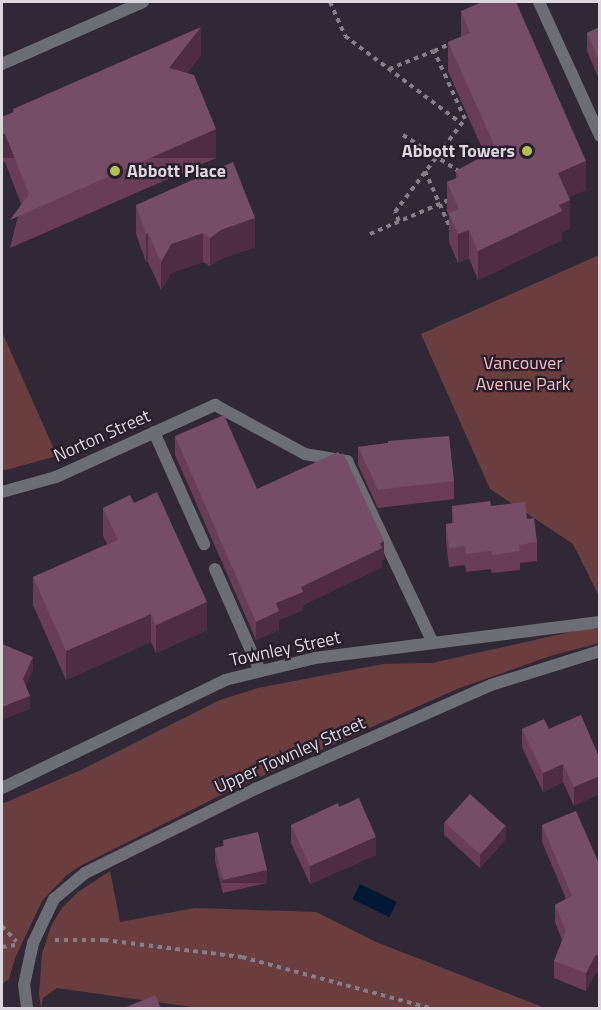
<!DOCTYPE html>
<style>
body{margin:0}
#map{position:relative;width:601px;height:1010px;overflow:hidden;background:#312836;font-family:"Titillium Web",sans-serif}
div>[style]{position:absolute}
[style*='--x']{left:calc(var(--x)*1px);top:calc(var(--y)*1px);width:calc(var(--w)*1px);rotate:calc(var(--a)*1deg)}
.green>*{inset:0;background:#6a3e3f}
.water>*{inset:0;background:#001832;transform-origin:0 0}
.path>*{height:4px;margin-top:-2px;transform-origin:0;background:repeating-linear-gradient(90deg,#867f8a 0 4.5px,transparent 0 9px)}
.service>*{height:12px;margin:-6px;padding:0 6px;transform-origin:6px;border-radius:6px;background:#6c6d75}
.minor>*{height:12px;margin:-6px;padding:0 6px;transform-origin:6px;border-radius:6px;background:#6c6d75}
.wall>*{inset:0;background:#6a3d57}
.shaded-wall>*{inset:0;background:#4e2d44;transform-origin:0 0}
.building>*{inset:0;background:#764d66;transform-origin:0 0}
.dots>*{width:16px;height:16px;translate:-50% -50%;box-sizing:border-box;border:3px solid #271e2c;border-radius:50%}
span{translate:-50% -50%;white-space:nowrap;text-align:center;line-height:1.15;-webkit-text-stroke:4.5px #271e2c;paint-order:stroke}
.poi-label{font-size:18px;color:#dcd6df;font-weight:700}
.right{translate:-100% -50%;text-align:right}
.left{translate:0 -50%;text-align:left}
.park-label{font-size:18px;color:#f5bdbd}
.street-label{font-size:18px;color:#dcd6df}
.frame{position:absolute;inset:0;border:3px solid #dcd6df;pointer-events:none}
</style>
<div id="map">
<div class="green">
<i style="clip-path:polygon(599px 255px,599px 596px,573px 544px,490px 489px,421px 334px)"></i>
<i style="clip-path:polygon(2px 332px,57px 456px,2px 471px)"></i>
<i style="clip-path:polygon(583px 629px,599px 629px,599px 643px,550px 656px,457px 689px,233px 789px,80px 866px,66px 876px,42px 901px,15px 958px,9px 979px,2px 984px,2px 804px,81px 770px,220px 700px,258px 688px,383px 664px,432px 663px)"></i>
<i style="clip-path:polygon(110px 871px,120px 922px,195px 908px,316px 912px,376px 942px,545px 1008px,199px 1008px,57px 988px,43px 998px,41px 1008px,39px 994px,42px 954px,51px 926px,62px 908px,78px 892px)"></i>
</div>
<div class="water">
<i style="left:360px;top:884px;width:41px;height:17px;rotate:26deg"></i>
</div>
<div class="path">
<i style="--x:330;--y:2;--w:37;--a:66"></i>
<i style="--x:345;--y:36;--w:145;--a:36.9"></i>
<i style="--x:389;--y:69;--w:48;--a:-21.8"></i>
<i style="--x:403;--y:135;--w:68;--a:33"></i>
<i style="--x:425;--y:171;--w:64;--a:66.2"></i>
<i style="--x:399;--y:221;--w:10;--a:-114"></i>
<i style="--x:395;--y:212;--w:116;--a:-53"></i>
<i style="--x:465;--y:119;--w:75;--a:-114.5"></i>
<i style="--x:434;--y:51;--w:20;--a:-24"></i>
<i style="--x:370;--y:234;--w:88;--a:-23.4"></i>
<i style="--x:2;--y:926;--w:21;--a:47"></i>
<i style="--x:55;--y:940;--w:49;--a:0"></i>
<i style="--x:104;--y:940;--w:139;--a:7"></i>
<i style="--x:242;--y:957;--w:195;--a:15.2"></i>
<i style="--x:2;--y:947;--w:13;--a:-9"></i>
</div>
<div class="service">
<i style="--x:539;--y:2;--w:147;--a:65.5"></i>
<i style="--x:215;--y:405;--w:102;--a:28.6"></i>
<i style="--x:305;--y:454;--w:43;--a:9.5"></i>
<i style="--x:347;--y:461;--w:201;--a:64.7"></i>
<i style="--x:154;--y:432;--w:123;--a:65.9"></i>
<i style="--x:215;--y:569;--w:111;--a:66.2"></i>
</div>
<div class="minor">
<i style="--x:2;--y:64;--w:154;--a:-23.7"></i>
<i style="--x:2;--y:492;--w:56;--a:-15.5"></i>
<i style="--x:56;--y:477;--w:175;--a:-24.4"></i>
<i style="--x:2;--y:788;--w:248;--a:-25.8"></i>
<i style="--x:225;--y:680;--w:93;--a:-13.7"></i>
<i style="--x:315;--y:658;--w:287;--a:-7.2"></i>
<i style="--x:27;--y:1008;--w:23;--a:-97"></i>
<i style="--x:24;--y:985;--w:43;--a:-77.9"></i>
<i style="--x:33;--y:943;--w:49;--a:-64.5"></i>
<i style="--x:54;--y:899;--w:40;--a:-40"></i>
<i style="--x:85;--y:873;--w:190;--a:-26.3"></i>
<i style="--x:255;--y:789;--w:258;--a:-23.8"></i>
<i style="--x:491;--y:685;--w:114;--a:-17.3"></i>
</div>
<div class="wall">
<i style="clip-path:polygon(461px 11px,586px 190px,569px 197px,570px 228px,562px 232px,562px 240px,478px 280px,469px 258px,458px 263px,449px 242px,449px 216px,447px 211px,447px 182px,456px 179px,456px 171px,485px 155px,448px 71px,448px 42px,461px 37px)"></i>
<i style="clip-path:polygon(600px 27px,599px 79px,587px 51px,587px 33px)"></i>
<i style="clip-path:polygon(201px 55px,187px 73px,216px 158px,10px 248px,21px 204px,5px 162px,2px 161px,2px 117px,13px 112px,13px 109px)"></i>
<i style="clip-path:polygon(136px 205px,255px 247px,221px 259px,210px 266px,203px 262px,171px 273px,161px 290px,148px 262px,146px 262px,136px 234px)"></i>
<i style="clip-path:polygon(175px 436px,257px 489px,384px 559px,382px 560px,382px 567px,303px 605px,303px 610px,279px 620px,279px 630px,256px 640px,175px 455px)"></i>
<i style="clip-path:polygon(388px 441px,454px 481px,454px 499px,378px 508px,358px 465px,358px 447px,388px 443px)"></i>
<i style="clip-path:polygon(134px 503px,207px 630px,156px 653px,151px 642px,66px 680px,33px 605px,33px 577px,107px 544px,103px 536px,103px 508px)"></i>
<i style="clip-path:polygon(452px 506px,491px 506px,527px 519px,537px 542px,537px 561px,520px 563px,520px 570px,492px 573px,491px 569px,466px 572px,465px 565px,449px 567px,446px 542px,446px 524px,452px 523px)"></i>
<i style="clip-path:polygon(581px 715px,574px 806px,563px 782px,543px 792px,522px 747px,522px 729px,549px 729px)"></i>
<i style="clip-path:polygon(576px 811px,595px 973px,586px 991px,554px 978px,554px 961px,562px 940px,555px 922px,555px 905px,566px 899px,542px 842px,542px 825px)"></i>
<i style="clip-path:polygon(444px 822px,506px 839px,480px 868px,444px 835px)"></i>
<i style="clip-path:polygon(291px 825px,376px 855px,310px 884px,291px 843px)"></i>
<i style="clip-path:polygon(223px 840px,267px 883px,223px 893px,215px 861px,215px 848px,223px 846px)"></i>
</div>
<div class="shaded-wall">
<i style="clip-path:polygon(201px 27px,201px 55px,169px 97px,169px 68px)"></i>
<i style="left:216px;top:129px;width:29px;height:225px;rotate:90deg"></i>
<i style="clip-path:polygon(586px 161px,586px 190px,558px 202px,558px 173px)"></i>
<i style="clip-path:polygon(570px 200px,570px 228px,562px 232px,562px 240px,478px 280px,478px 251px,559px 205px)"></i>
<i style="clip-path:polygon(255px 218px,255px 247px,221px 259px,210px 266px,210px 238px,221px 230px)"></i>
<i style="clip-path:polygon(469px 230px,469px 258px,458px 263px,458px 234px)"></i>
<i style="left:148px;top:233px;width:29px;height:2px;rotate:90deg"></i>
<i style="clip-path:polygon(203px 233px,203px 262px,171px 273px,161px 290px,161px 262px,171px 244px)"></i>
<i style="clip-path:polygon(384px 541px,384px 559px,382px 560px,382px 567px,303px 605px,303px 610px,279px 620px,279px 630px,256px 640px,256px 622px,276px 603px,301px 587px)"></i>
<i style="clip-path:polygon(207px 602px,207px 630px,156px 653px,156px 625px)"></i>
<i style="clip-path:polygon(151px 614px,151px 642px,66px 680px,66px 651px)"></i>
<i style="clip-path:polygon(33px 657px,33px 670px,23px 692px,23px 679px)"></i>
<i style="clip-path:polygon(30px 696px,30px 709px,2px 720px,2px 707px)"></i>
<i style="clip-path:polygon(563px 764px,563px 782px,543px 792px,543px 773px)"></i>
<i style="clip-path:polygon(600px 776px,600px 794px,574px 806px,574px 787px)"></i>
<i style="clip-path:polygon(506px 826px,506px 839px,480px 868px,480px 855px)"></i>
<i style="clip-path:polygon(376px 837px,376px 855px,310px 884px,310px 866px)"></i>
<i style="left:267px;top:870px;width:13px;height:45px;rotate:90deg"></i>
<i style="clip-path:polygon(600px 954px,600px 971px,595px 973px,586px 991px,586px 973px,595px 956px)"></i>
</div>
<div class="building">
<i style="clip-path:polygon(482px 2px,516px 2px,586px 161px,558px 173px,570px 200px,559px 205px,562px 211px,478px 251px,469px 230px,458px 234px,449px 213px,459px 209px,447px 182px,459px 177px,456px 171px,496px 149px,448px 42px,470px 33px,461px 11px)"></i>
<i style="clip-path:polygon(201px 27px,169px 68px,194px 75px,216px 129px,10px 220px,29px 194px,5px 134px,2px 133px,2px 117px,14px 112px,13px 109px)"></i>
<i style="clip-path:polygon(600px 27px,600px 61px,599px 61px,587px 33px)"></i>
<i style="clip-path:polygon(233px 162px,255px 218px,221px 230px,210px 238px,203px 233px,171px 244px,161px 262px,148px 233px,146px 234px,136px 205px)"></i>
<i style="clip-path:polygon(224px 415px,257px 489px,338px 452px,340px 455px,343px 453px,384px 541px,380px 543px,382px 548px,301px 587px,303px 592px,276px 603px,279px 611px,256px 622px,175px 436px)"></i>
<i style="clip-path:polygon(449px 436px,454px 481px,378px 490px,358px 447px,388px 443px,388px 441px)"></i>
<i style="clip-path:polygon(157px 492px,207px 602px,156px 625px,151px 614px,66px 651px,33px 577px,118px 540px,103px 508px,130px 495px,134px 503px)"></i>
<i style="clip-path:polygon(490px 501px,491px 506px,525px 502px,527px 519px,534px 518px,537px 542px,519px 545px,520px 551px,492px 555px,491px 551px,466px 554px,465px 546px,449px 548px,446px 524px,454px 523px,452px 506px)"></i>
<i style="clip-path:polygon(2px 644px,33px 657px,23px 679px,30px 696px,2px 707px)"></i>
<i style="clip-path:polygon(581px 715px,600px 759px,600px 776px,574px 787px,563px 764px,543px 773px,522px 729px,544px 719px,549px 729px)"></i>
<i style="left:470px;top:794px;width:48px;height:38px;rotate:42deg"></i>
<i style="clip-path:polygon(359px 798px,376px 837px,310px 866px,291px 825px,338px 803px,339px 807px)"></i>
<i style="clip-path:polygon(576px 811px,600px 866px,600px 954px,595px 956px,586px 973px,554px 961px,566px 931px,555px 905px,572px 896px,542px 825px)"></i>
<i style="clip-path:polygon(258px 832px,267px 870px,223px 880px,215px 848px,224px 846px,223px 840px)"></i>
<i style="clip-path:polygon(155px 995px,161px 1008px,124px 1008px)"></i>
</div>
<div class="dots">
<i style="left:527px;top:151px;background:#b4c24a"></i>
<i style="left:115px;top:171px;background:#b4c24a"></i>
</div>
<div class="poi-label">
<span class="right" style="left:515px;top:151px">Abbott Towers</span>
<span class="left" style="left:127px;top:171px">Abbott Place</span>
</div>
<div class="park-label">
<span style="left:523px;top:374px">Vancouver<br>Avenue Park</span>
</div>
<div class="street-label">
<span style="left:102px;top:436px;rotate:-24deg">Norton Street</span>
<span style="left:285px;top:649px;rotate:-12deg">Townley Street</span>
<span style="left:290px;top:755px;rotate:-24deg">Upper Townley Street</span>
</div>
<div class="frame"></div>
</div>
